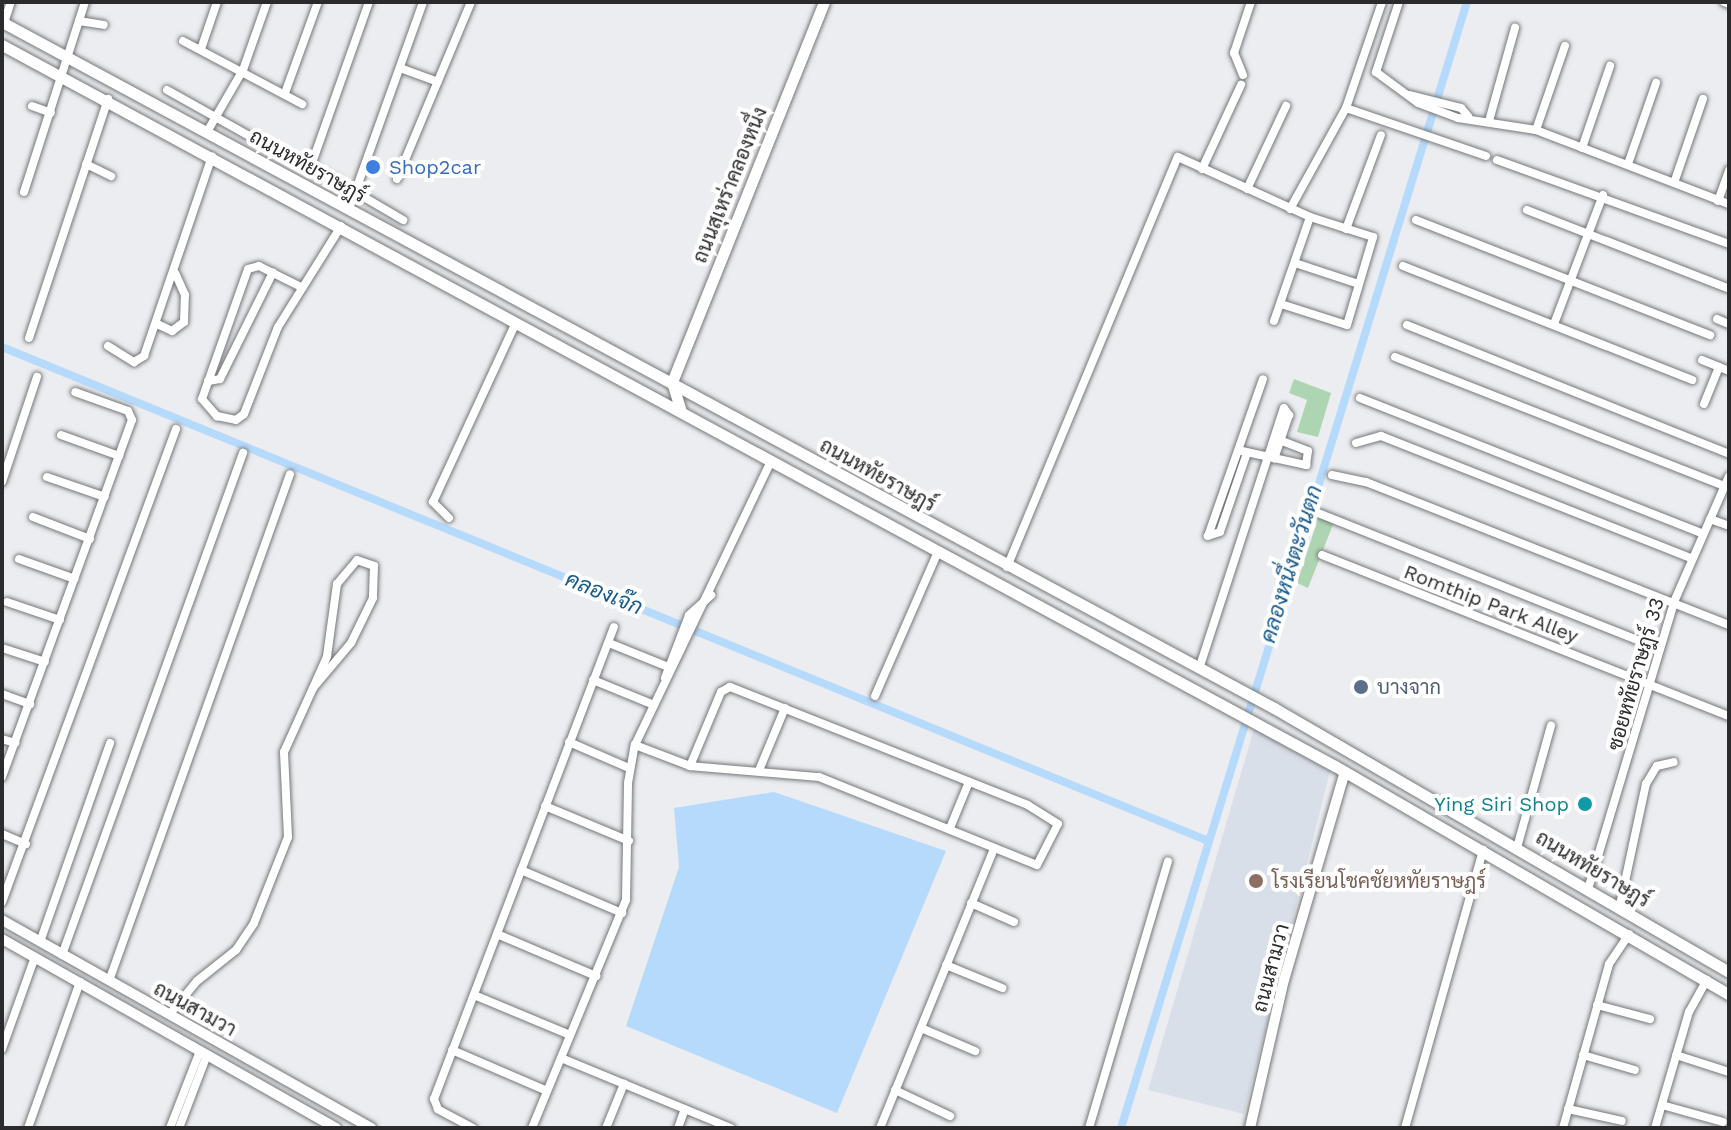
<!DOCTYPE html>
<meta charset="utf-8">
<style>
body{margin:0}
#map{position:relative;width:1731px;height:1130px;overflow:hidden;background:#ebedf0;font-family:"Work Sans",Sarabun,sans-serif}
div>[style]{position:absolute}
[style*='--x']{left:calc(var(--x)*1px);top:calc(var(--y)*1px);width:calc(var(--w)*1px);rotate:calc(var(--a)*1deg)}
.built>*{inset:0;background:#d9dfe8}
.green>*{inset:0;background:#aed5b2}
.water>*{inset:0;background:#b6dafc}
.canal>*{height:8px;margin:-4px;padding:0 4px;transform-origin:4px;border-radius:4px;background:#b6dafc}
.roads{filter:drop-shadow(0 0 2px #757779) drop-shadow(0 0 2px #757779)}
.minor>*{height:8px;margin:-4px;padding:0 4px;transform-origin:4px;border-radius:4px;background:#fff}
.tertiary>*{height:10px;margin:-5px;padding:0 5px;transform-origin:5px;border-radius:5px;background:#fff}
.secondary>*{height:11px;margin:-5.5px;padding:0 5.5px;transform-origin:5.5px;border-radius:5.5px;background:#fff}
.dots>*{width:22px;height:22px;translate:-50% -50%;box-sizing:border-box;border:4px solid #fff;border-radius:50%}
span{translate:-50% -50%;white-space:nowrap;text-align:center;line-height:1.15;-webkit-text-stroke:8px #fff;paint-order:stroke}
.street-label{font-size:20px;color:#2b2b2d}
.shop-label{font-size:20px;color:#366cbe}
.left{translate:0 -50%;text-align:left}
.service-label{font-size:20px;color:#4e5e75}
.culture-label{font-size:20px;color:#0d838f}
.right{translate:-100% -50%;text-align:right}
.education-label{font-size:20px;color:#785e54}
.water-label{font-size:22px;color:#175a8c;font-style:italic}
.frame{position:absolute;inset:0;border:4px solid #2b2b2d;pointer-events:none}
</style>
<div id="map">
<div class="built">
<i style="clip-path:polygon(1254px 729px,1330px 771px,1244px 1114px,1148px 1090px)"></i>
</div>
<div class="green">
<i style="clip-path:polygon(1294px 379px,1331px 393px,1318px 437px,1297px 432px,1307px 400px,1289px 393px)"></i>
<i style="clip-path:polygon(1319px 516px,1334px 522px,1308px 588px,1297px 583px)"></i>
</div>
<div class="water">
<i style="clip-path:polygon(774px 792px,946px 851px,837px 1113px,626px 1026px,679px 867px,674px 808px)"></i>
</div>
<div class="canal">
<i style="--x:2;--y:347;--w:1301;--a:22.27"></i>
<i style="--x:1121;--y:1128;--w:1178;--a:-72.92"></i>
</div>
<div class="roads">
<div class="minor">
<i style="--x:369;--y:2;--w:174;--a:109.5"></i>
<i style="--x:311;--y:166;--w:107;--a:30.4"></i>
<i style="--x:1399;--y:2;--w:74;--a:108.2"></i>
<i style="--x:1376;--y:72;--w:52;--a:36.4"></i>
<i style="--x:1418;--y:103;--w:43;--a:20.6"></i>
<i style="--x:1458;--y:118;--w:79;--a:8.7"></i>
<i style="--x:1536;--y:130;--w:207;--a:21"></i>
<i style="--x:1724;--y:2;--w:5;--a:22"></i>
<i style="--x:79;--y:21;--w:25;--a:9"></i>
<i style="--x:4;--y:23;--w:22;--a:-72"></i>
<i style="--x:183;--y:41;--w:135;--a:27.9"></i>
<i style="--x:201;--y:49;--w:50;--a:-71.2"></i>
<i style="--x:400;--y:68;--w:40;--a:20.2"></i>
<i style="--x:1243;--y:75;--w:24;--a:-112"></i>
<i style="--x:1234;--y:53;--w:54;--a:-71.6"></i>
<i style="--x:167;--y:90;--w:127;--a:29.2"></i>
<i style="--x:285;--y:93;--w:97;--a:-70.1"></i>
<i style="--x:1409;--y:95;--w:54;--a:14"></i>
<i style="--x:1461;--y:108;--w:11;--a:49"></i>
<i style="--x:32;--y:106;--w:20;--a:20"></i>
<i style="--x:1346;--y:108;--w:148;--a:18.9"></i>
<i style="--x:1489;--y:121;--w:97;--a:-74.4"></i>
<i style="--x:1536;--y:130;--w:89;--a:-71"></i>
<i style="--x:207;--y:132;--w:72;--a:-59.9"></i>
<i style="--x:243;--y:70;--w:72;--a:-70.6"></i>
<i style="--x:1582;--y:148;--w:87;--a:-71.1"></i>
<i style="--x:1497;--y:160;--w:247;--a:19.9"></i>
<i style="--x:86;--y:164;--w:28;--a:26"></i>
<i style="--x:1628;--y:164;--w:86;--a:-70.9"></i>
<i style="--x:1202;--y:169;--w:93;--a:-65.1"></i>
<i style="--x:397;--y:179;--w:192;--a:-67.3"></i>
<i style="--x:1674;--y:183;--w:89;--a:-71"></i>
<i style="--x:1247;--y:189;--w:92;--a:-64.8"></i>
<i style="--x:24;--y:192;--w:200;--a:-72.2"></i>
<i style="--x:1718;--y:201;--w:33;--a:-70"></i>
<i style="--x:349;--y:209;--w:220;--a:-70.3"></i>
<i style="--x:1290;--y:209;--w:115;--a:-61"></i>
<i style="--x:1346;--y:108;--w:112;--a:-71.2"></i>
<i style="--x:1527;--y:210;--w:215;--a:21.3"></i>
<i style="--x:1416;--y:220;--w:316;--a:21.4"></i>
<i style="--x:1346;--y:229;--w:100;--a:-69.6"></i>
<i style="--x:1295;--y:263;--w:67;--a:18.2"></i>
<i style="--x:1403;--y:266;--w:311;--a:21.5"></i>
<i style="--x:301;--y:287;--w:47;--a:-153.4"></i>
<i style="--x:259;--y:266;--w:11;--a:165"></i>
<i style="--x:248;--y:269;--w:138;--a:109.5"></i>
<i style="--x:202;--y:399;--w:23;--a:49"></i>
<i style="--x:217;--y:416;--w:19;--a:12"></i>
<i style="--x:236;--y:420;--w:10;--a:-37"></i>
<i style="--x:244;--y:414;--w:93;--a:-68.7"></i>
<i style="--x:278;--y:327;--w:119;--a:-58"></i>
<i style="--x:1281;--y:304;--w:69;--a:17.7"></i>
<i style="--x:1347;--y:325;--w:92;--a:-73.5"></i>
<i style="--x:1373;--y:237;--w:66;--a:-162.4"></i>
<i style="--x:1717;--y:319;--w:13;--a:23"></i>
<i style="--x:157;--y:324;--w:17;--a:25"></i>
<i style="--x:172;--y:331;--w:15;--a:-37"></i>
<i style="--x:184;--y:322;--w:27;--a:-88"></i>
<i style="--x:185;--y:295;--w:24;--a:-114"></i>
<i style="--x:1554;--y:324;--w:138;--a:-69.2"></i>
<i style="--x:1407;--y:325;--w:347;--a:21.8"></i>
<i style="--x:29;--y:338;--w:252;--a:-71.7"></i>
<i style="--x:108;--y:346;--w:31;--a:32"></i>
<i style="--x:134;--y:362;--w:12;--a:-31"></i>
<i style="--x:144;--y:356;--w:211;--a:-71.2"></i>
<i style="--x:1395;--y:357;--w:353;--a:21.4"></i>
<i style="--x:1702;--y:360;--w:29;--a:22"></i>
<i style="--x:208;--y:381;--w:12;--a:-9"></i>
<i style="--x:220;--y:379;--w:119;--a:-63.6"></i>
<i style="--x:1360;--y:398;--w:369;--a:21.6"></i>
<i style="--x:1704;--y:404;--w:40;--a:-68"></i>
<i style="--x:61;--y:435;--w:62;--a:19.9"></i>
<i style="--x:1356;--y:443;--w:26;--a:-16"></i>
<i style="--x:1381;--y:436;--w:332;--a:21.5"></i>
<i style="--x:1242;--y:451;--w:66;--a:12.3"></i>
<i style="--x:1306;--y:465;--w:14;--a:-82"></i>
<i style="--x:1308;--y:451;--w:30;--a:-159"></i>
<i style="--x:1247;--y:453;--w:83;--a:108.9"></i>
<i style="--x:1220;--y:532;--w:13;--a:162"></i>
<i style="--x:1208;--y:536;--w:166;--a:-70.7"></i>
<i style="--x:1332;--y:475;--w:35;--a:12"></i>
<i style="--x:1366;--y:482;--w:390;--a:21.5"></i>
<i style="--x:47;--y:477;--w:61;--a:19"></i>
<i style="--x:2;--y:482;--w:111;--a:-71.6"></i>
<i style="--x:1318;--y:513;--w:368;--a:21.7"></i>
<i style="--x:33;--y:517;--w:61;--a:21.1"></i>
<i style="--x:449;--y:518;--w:23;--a:-135"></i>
<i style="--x:433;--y:502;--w:198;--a:-65.2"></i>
<i style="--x:1710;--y:519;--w:20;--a:20"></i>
<i style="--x:1322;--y:555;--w:438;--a:21.6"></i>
<i style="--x:19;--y:559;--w:59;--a:19.7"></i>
<i style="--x:357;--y:560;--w:18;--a:19"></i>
<i style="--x:374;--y:566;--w:32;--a:92"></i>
<i style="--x:373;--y:598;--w:50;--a:116.1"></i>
<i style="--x:351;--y:643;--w:59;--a:130.2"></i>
<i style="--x:313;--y:688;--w:35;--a:-66"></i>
<i style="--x:327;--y:656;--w:73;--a:-82.1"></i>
<i style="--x:337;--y:584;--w:31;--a:-50"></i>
<i style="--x:1007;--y:567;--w:444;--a:-67.4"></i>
<i style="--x:1178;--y:157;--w:145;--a:24.4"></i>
<i style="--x:1310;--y:217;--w:110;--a:109.1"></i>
<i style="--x:7;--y:602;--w:56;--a:18.8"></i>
<i style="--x:609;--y:643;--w:64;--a:22.1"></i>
<i style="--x:2;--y:648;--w:45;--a:18"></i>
<i style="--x:1199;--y:669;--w:274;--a:-72"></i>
<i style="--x:1284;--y:408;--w:9;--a:54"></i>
<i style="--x:1289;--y:415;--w:46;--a:108.8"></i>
<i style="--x:665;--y:678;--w:67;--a:-69.1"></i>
<i style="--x:689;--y:615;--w:30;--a:-42"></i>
<i style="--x:593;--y:680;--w:66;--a:22.3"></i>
<i style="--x:2;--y:694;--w:30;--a:20"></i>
<i style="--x:875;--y:696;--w:157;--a:-66.4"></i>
<i style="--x:2;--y:739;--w:14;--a:17"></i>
<i style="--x:569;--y:742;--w:65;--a:23.4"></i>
<i style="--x:635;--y:745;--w:59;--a:20.9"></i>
<i style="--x:690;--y:766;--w:129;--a:4.9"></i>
<i style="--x:819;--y:777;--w:235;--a:22"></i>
<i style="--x:1037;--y:865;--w:46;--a:-62.9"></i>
<i style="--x:1058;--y:824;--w:36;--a:-148"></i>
<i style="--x:1028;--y:805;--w:321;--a:-158.4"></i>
<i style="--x:730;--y:687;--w:10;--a:151"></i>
<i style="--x:721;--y:692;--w:80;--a:112.7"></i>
<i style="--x:760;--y:768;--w:65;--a:-67.4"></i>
<i style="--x:2;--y:777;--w:380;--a:-70"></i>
<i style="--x:132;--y:420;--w:10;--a:-114"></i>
<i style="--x:128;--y:411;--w:56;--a:-160.3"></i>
<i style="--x:545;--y:806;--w:91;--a:22.6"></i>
<i style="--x:950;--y:828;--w:50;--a:-67.6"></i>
<i style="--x:2;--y:834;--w:26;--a:23"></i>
<i style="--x:1518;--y:844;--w:123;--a:-74.4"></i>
<i style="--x:521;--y:870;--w:110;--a:23.1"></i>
<i style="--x:1589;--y:886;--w:296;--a:-73.3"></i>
<i style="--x:1674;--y:602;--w:137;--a:-66.4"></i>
<i style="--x:2;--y:902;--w:504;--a:-69.8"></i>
<i style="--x:971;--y:903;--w:47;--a:23.8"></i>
<i style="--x:1620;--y:905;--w:124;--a:-77.9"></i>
<i style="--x:1646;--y:784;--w:21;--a:-59"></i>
<i style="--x:1657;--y:766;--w:17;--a:-13"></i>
<i style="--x:497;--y:934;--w:108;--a:23"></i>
<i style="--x:40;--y:942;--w:211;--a:-70.6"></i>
<i style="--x:62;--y:955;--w:534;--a:-70.17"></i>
<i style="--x:946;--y:965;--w:61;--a:22.3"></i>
<i style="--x:109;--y:981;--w:538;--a:-70.35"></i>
<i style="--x:474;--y:995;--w:104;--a:22.6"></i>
<i style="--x:1597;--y:1005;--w:55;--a:14.8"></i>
<i style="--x:169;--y:1015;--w:44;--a:-50.5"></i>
<i style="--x:197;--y:981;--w:50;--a:-38.5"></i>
<i style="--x:236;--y:950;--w:32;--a:-56"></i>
<i style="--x:254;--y:923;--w:92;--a:-68.4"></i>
<i style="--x:288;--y:837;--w:85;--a:-92.7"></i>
<i style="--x:284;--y:752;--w:70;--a:-65.6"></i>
<i style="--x:921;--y:1028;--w:59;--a:23.1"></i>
<i style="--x:2;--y:1049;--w:98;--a:-70.3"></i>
<i style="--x:452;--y:1050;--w:103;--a:23.3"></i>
<i style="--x:1583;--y:1055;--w:54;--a:16.1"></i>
<i style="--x:1676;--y:1055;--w:56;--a:17.8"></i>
<i style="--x:561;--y:1058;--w:184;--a:22.4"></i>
<i style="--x:895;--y:1090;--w:61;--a:25.3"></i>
<i style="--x:1662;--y:1105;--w:63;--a:15.6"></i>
<i style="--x:1568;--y:1109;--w:55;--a:12.5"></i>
<i style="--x:28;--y:1128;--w:155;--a:-70.4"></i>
<i style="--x:170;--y:1128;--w:83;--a:-68.7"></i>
<i style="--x:179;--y:1128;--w:78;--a:-69"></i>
<i style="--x:473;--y:1128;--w:40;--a:-152"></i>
<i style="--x:438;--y:1109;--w:11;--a:-112"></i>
<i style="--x:434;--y:1099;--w:505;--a:-69.13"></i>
<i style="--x:532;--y:1128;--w:247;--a:-67.6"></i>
<i style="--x:626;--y:900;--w:117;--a:-89"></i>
<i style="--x:628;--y:783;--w:39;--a:-80"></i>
<i style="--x:635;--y:745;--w:315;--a:-64.4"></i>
<i style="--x:606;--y:1128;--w:48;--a:-67.8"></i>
<i style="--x:678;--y:1128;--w:20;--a:-70"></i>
<i style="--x:880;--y:1128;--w:302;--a:-67.8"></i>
<i style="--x:1089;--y:1128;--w:278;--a:-73.5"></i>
<i style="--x:1405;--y:1128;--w:289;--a:-74.3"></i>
<i style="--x:1563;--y:1128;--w:170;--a:-74.3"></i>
<i style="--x:1609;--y:964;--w:36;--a:-56"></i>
<i style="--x:1655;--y:1128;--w:121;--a:-73.7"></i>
<i style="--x:1689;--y:1012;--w:37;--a:-61"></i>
</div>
<div class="tertiary">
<i style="--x:2;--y:920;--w:424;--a:29.4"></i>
<i style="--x:2;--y:939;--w:384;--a:29.5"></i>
<i style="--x:1250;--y:1128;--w:152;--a:-77.1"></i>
<i style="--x:1284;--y:980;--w:217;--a:-73.7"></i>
</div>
<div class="secondary">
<i style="--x:2;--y:22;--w:1445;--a:28.34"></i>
<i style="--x:1274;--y:708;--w:526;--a:30.12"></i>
<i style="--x:2;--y:45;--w:1515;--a:28.41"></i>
<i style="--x:1335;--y:766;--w:455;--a:30.1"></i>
<i style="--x:672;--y:382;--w:409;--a:-68.2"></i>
<i style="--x:672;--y:382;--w:31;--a:73"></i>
</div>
</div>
<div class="dots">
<i style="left:373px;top:167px;background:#3f7fe0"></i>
<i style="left:1361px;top:687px;background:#5c6f8a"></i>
<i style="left:1585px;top:804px;background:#0f9aa8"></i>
<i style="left:1256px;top:881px;background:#8d6e63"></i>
</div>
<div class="street-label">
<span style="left:308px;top:166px;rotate:29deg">ถนนหทัยราษฎร์</span>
<span style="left:730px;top:185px;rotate:-68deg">ถนนสุเหร่าคลองหนึ่ง</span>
<span style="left:878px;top:475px;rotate:29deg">ถนนหทัยราษฎร์</span>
<span style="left:1491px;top:604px;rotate:21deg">Romthip Park Alley</span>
<span style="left:1636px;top:674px;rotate:-74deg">ซอยหทัยราษฎร์ 33</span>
<span style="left:1593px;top:869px;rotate:31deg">ถนนหทัยราษฎร์</span>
<span style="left:1271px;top:968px;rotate:-75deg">ถนนสามวา</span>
<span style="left:195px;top:1009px;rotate:29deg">ถนนสามวา</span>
</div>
<div class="shop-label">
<span class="left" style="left:389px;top:167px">Shop2car</span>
</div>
<div class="service-label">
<span class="left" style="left:1377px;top:687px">บางจาก</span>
</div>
<div class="culture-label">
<span class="right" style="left:1569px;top:804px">Ying Siri Shop</span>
</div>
<div class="education-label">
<span class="left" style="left:1272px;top:881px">โรงเรียนโชคชัยหทัยราษฎร์</span>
</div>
<div class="water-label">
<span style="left:1291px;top:564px;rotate:-73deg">คลองหนึ่งตะวันตก</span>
<span style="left:604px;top:593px;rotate:22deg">คลองเจ๊ก</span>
</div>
<div class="frame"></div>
</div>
